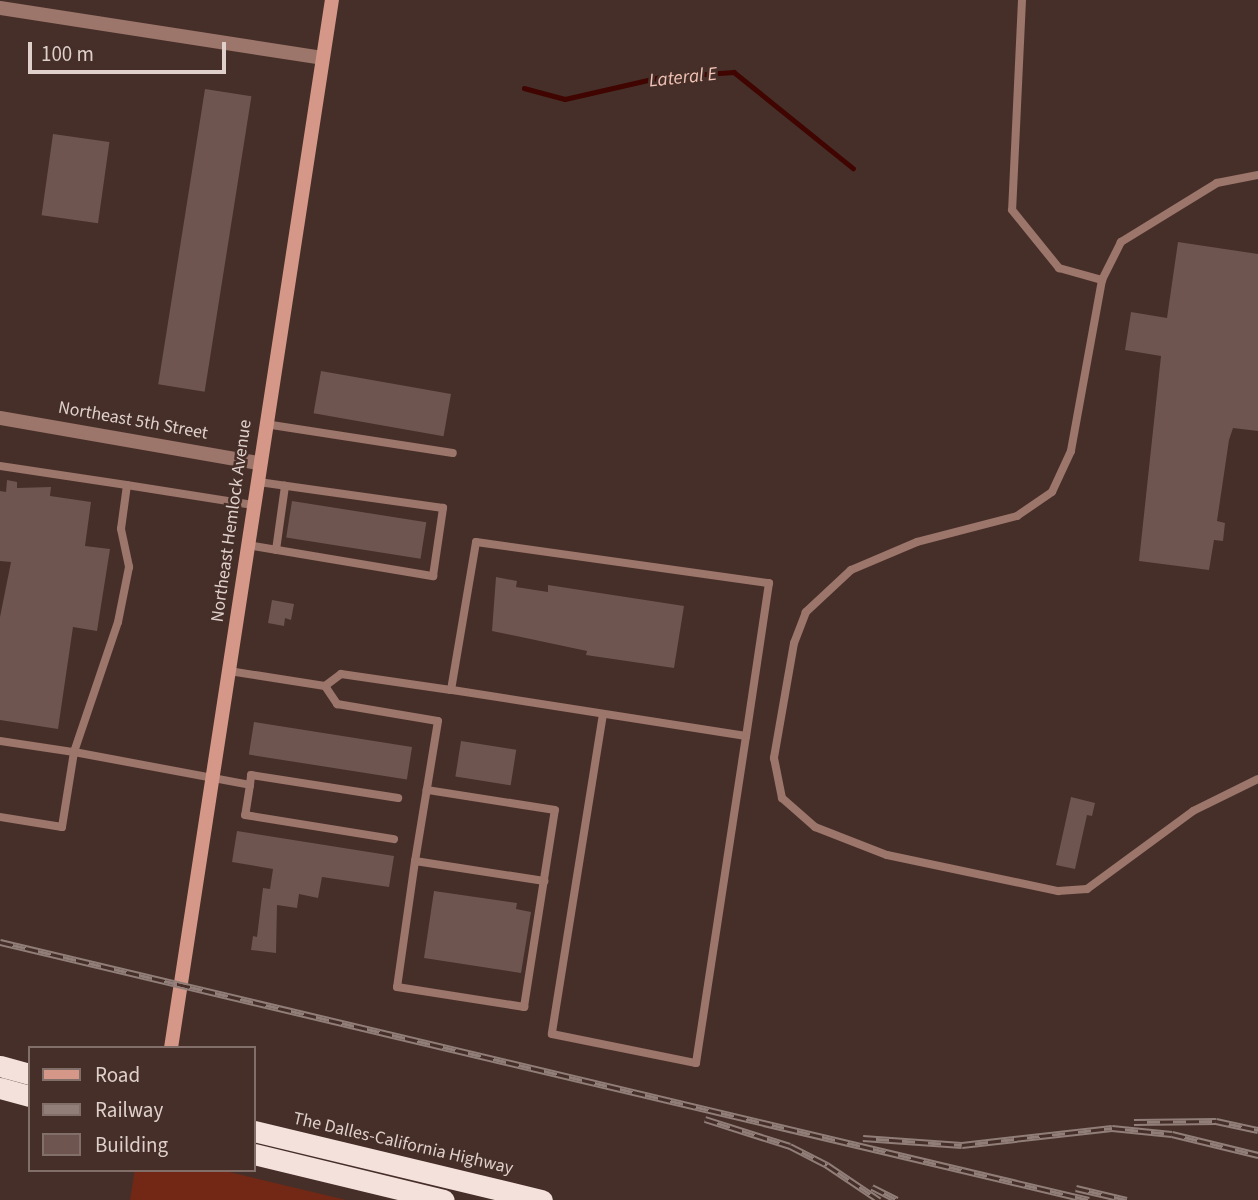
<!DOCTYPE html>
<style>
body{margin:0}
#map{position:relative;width:1258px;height:1200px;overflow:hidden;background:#462f29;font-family:"Source Sans 3",sans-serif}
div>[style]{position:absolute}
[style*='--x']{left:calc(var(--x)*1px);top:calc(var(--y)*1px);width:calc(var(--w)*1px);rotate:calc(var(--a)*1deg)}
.green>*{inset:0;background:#732816}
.stream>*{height:4.5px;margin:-2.25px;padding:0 2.25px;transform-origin:2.25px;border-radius:2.25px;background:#400500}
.building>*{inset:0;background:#6e554f;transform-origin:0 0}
.lane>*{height:8px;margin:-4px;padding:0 4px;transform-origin:4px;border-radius:4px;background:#9c756b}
.street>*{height:14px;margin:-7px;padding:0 7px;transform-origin:7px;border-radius:7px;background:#9c756b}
.secondary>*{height:14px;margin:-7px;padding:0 7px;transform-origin:7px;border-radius:7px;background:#d59888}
.highway>*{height:21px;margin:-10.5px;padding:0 10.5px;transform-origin:10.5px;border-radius:10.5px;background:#f5e1dc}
.rail>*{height:7px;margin-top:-3.5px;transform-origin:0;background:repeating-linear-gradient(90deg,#462f29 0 13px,#917e79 0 26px);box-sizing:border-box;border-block:2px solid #917e79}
span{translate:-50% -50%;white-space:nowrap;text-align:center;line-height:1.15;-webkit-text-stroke:5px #462f29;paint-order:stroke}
.street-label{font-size:18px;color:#dfd0cc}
.water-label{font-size:19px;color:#f4c4b7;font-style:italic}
.legend{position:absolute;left:28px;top:1046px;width:228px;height:126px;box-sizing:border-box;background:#462f29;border:2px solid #836f6a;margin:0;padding:9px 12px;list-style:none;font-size:21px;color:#dfd0cc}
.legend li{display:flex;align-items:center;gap:14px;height:35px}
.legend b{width:35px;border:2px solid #836f6a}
.scale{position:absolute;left:28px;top:42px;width:198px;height:32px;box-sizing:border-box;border:4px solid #dfd0cc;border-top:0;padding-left:9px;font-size:21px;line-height:24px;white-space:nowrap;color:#dfd0cc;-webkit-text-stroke:5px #462f29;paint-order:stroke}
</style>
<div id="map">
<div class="green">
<i style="clip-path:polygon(135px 1170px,221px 1170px,346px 1200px,130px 1200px)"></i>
</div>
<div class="stream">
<i style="--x:524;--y:88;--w:42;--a:15"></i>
<i style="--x:565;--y:99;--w:98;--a:-12.9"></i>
<i style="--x:661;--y:77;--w:73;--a:-3.9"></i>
<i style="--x:734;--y:72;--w:153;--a:38.9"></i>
</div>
<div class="building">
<i style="left:205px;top:89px;width:47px;height:299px;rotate:9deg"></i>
<i style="left:53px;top:134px;width:57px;height:82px;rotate:8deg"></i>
<i style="clip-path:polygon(1178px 242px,1258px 254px,1258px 431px,1233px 428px,1229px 440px,1217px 521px,1225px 523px,1223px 541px,1214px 540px,1209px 570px,1139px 561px,1161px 356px,1125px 350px,1131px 312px,1167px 318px)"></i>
<i style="left:321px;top:371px;width:132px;height:43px;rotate:10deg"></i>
<i style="clip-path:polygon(7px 480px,17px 482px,17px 488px,51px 487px,50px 496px,91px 502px,85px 546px,110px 549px,97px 631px,73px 627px,58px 729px,0 720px,0 617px,11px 562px,0 561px,0 491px,6px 492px)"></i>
<i style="left:292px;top:501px;width:136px;height:37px;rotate:9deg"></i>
<i style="clip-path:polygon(496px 577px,517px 581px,516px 587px,548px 592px,548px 585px,684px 606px,674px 668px,586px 655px,587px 651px,492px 631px)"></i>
<i style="clip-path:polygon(272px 600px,294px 604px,291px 620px,285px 618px,284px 626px,268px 623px)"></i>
<i style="left:254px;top:722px;width:160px;height:33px;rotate:9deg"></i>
<i style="left:461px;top:741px;width:56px;height:36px;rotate:9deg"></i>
<i style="clip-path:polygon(1071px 797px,1095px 803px,1092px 816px,1087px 815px,1075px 869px,1056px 865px)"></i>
<i style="clip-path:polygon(237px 831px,394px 856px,389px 887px,322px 877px,318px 898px,299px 894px,297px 908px,277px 905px,276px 953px,251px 950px,253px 936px,257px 937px,263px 888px,270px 889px,273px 869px,232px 862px)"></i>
<i style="clip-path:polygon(434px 891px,517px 903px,516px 909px,531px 912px,521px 973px,424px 958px)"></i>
</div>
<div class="lane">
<i style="--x:1022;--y:0;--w:210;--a:92.7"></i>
<i style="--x:1012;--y:210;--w:75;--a:51"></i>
<i style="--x:1059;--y:268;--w:45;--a:15.6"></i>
<i style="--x:1258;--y:175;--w:42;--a:169"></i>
<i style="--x:1217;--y:183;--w:113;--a:148.4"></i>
<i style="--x:1121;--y:242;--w:42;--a:116.6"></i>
<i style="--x:1102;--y:280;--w:174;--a:100.3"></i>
<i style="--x:1071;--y:451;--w:45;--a:114.9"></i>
<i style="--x:1052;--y:492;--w:42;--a:145.6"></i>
<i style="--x:1017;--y:516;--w:103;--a:165.4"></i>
<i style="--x:917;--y:542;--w:72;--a:157"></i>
<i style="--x:851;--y:570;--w:62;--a:137"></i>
<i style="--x:806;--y:612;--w:33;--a:111"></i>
<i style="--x:794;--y:643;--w:117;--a:99.9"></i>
<i style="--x:774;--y:758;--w:41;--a:78.7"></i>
<i style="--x:782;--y:798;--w:44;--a:41.3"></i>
<i style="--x:815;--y:827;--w:77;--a:21.3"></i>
<i style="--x:887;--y:855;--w:175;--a:11.9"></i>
<i style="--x:1058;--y:891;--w:29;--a:-4"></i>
<i style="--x:1087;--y:889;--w:132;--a:-36.3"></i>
<i style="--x:1193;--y:811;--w:72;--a:-26.2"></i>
<i style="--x:265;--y:424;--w:190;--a:8.8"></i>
<i style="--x:0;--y:466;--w:128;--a:8.5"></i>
<i style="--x:253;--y:505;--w:128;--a:-171"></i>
<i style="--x:127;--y:485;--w:44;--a:97.8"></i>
<i style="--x:121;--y:529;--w:39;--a:78"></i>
<i style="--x:129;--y:567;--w:56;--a:101.3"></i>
<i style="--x:118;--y:622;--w:137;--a:108.7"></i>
<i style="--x:74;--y:752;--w:179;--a:10.6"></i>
<i style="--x:250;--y:785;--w:10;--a:-84"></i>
<i style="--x:251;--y:775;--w:149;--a:8.9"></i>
<i style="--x:247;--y:545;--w:189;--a:9.5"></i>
<i style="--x:433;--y:576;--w:69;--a:-81.6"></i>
<i style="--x:443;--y:508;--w:188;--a:-172"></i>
<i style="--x:276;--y:550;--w:65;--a:-82"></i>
<i style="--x:229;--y:671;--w:97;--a:8.9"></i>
<i style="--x:325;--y:686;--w:20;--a:-37"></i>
<i style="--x:341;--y:674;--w:111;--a:8.3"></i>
<i style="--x:451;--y:690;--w:150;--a:-80.4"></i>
<i style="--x:476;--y:542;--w:296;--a:8"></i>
<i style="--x:769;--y:583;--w:155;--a:98.5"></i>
<i style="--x:746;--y:736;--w:299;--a:-171.1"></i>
<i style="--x:325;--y:686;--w:22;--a:56"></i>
<i style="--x:337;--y:704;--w:102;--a:9.6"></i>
<i style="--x:438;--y:721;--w:142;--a:99.3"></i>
<i style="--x:415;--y:861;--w:127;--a:98.1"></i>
<i style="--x:397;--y:987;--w:129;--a:8.9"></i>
<i style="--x:524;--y:1007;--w:199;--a:-81.1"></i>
<i style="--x:555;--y:810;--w:130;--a:-171.1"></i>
<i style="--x:603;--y:714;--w:324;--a:99.1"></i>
<i style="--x:552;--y:1034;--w:147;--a:11.4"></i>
<i style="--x:696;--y:1063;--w:331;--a:-81.3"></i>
<i style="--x:0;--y:741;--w:75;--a:8.5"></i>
<i style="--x:74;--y:752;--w:76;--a:99.1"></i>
<i style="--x:62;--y:827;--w:63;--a:-170.8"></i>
<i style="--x:250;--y:785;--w:30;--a:99"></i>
<i style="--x:245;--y:815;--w:151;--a:9.2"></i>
<i style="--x:415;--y:861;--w:131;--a:8.8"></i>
</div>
<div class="street">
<i style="--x:0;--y:8;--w:326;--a:8.8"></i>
<i style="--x:0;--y:418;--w:263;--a:9.9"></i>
</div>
<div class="secondary">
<i style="--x:171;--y:1048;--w:1060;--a:-81.27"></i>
</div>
<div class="highway">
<i style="--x:0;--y:1066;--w:31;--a:15"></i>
<i style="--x:0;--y:1088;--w:31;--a:15"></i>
<i style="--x:254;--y:1131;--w:296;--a:13.5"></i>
<i style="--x:254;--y:1154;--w:195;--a:13.6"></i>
</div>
<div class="rail">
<i style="--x:0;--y:942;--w:1119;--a:13.33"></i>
<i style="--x:705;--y:1119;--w:89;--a:17.6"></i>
<i style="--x:790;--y:1146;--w:42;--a:27.2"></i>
<i style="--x:827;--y:1165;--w:63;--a:33.9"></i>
<i style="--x:1134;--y:1122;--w:82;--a:-0.7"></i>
<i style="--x:1216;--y:1121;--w:43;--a:12.1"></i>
<i style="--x:863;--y:1138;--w:99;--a:4"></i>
<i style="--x:962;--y:1145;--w:151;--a:-6.5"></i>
<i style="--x:1112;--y:1128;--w:60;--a:5.7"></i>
<i style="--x:1172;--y:1134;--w:89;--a:13.7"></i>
<i style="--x:872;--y:1187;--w:28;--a:27"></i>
<i style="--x:1076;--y:1188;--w:52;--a:13.2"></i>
</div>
<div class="street-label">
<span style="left:133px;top:421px;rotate:10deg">Northeast 5th Street</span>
<span style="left:232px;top:521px;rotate:-82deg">Northeast Hemlock Avenue</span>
<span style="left:403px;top:1144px;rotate:13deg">The Dalles-California Highway</span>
</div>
<div class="water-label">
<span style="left:683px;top:78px;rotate:-6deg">Lateral E</span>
</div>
<ul class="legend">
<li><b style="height:9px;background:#d59888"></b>Road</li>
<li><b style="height:9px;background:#917e79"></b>Railway</li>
<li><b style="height:19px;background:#6e554f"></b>Building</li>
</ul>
<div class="scale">100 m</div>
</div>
